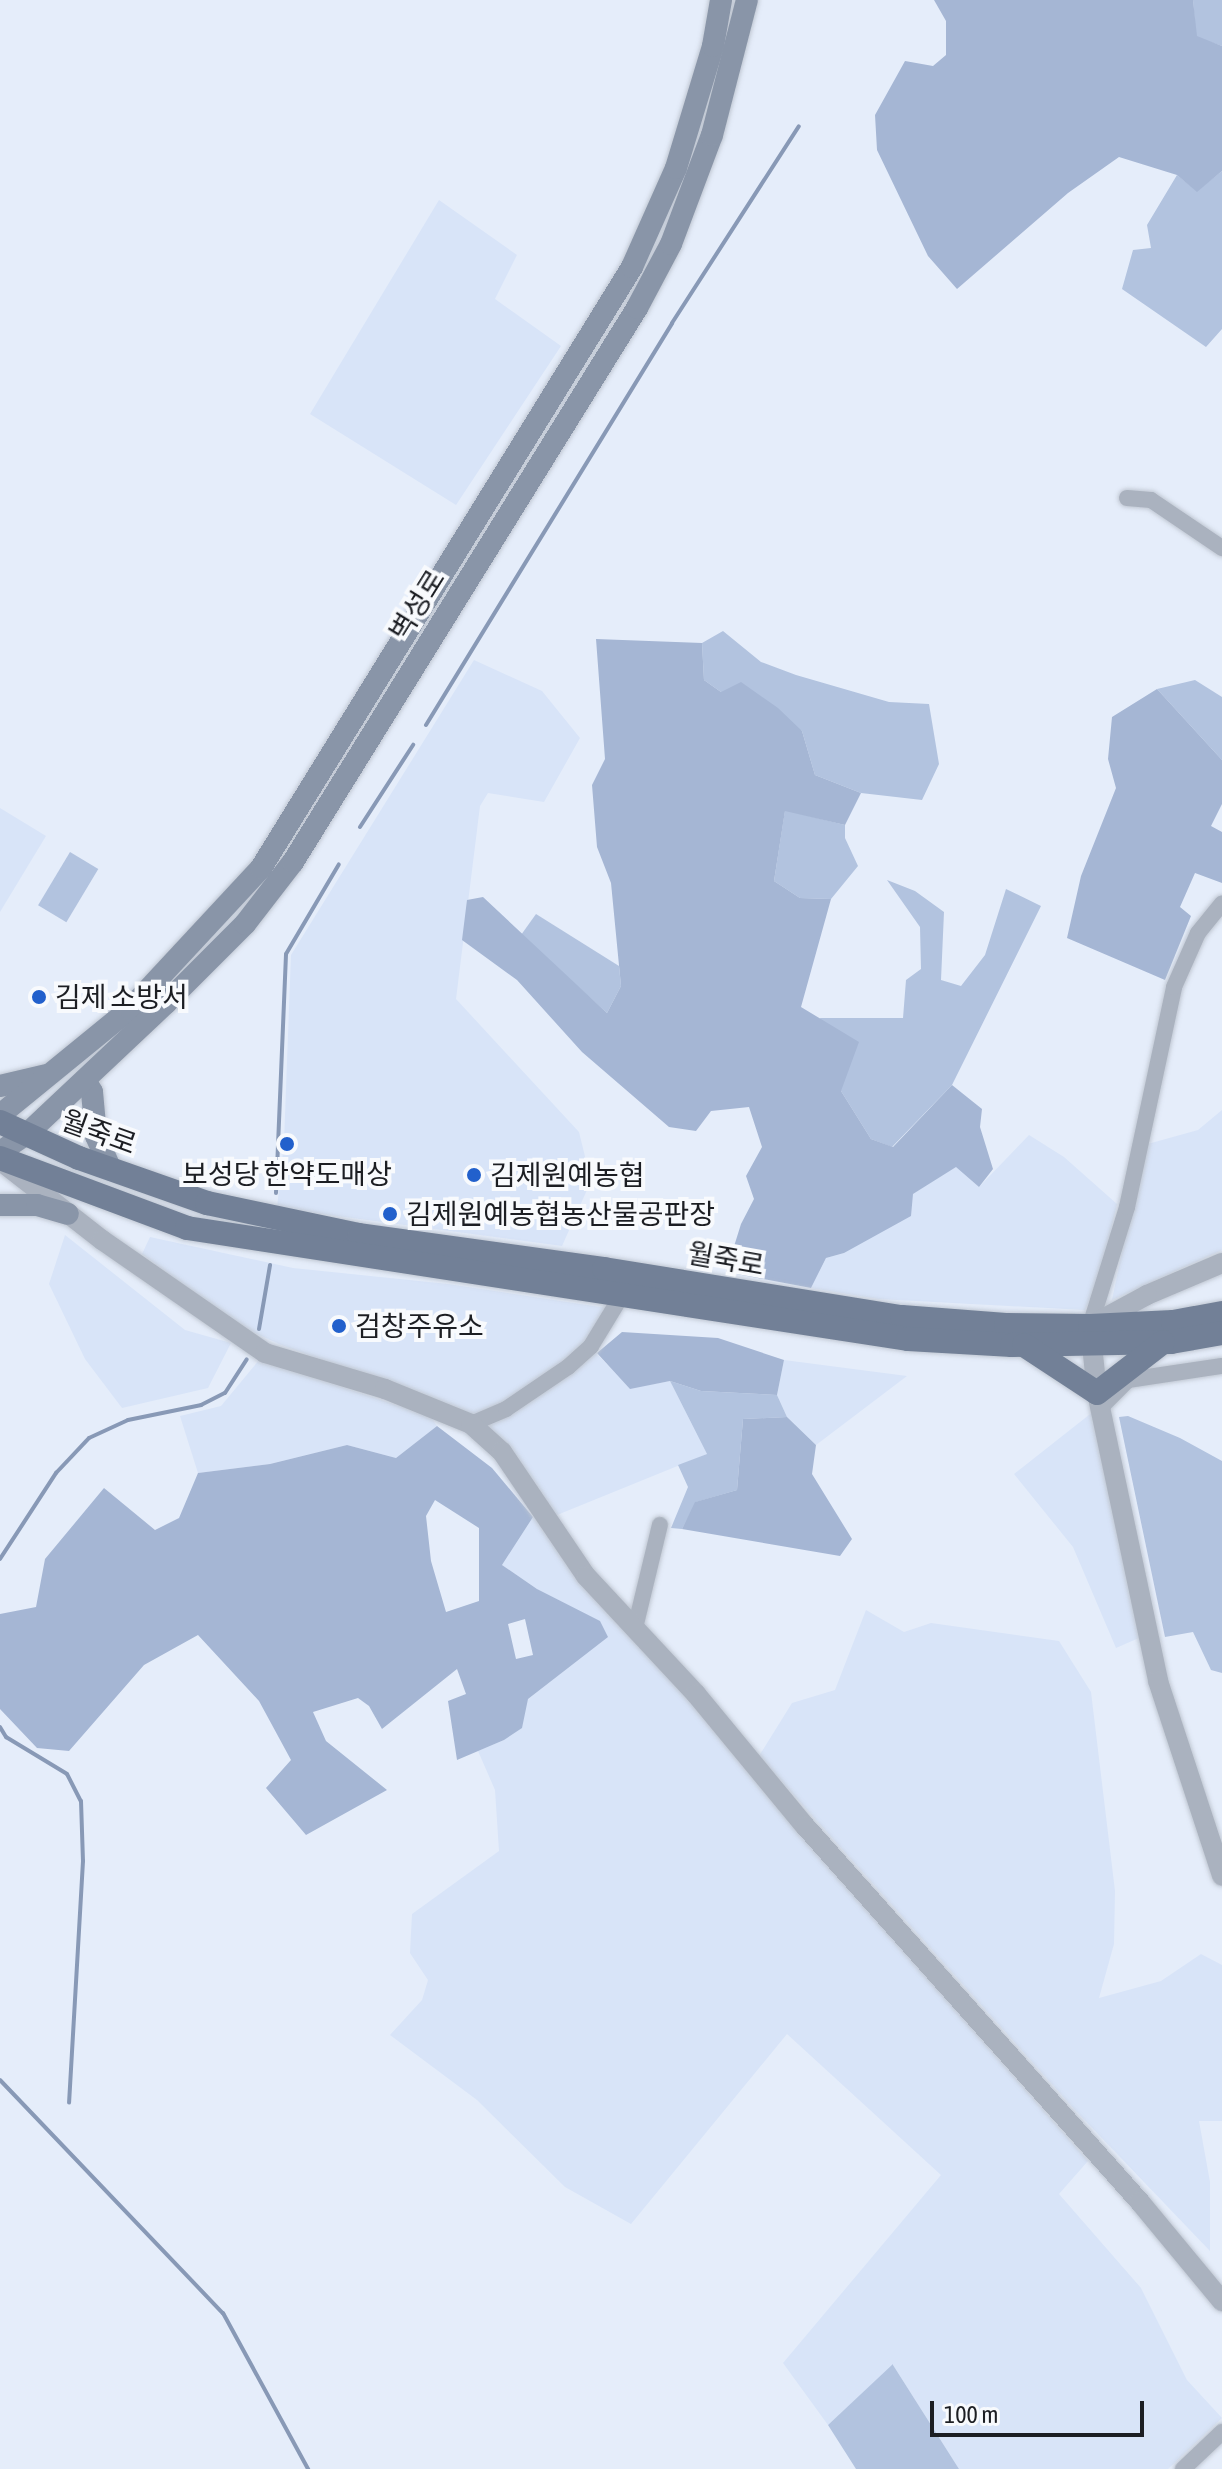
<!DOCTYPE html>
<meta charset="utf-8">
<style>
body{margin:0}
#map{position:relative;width:1222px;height:2469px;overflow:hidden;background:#e5edfa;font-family:"Asap Condensed","Noto Sans KR",sans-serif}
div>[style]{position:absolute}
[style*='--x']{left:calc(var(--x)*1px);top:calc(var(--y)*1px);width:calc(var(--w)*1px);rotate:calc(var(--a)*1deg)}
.built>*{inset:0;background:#d8e4f8}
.green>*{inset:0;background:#b2c3df;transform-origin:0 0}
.forest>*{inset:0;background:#a5b6d4}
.stream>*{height:4px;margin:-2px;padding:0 2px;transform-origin:2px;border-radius:2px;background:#8899b6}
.roads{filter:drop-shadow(0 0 2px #c1c8d3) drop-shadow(0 0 2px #c1c8d3)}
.minor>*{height:16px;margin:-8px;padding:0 8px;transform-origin:8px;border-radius:8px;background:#aab2bf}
.tertiary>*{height:20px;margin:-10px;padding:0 10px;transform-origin:10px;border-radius:10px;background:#aab2bf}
.secondary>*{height:22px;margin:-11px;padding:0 11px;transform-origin:11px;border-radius:11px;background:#8995a8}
.primary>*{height:24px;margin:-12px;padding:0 12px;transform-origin:12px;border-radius:12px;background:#728097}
.dots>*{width:22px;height:22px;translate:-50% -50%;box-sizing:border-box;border:4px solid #f8fafd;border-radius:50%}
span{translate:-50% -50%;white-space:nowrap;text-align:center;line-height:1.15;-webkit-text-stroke:8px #f8fafd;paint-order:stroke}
.street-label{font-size:28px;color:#1c1e23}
.poi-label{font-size:28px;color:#1c1e23}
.left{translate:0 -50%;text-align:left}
.scale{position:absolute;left:930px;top:2401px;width:214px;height:36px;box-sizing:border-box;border:4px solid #1c1e23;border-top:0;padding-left:10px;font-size:24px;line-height:28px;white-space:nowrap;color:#1c1e23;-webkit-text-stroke:6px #f8fafd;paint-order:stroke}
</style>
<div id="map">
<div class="built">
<i style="clip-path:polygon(439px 200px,517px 255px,495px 299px,561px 346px,456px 505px,310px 414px)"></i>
<i style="clip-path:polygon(474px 660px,542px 691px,580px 738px,544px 802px,488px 793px,480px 806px,456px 999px,579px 1132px,591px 1181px,562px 1246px,277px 1208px,284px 1142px,291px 955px)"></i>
<i style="clip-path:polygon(0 808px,46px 836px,0 912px)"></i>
<i style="clip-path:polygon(1222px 1110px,1222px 1250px,1112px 1300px,1144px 1145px,1198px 1130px)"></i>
<i style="clip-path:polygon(1029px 1135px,1064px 1157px,1117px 1204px,1099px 1280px,1085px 1310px,879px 1299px,811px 1288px,826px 1258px,844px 1253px,913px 1194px,956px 1166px,979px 1187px)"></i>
<i style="clip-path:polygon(65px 1235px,185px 1330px,231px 1343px,208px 1388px,122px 1408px,85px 1359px,49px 1284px)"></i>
<i style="clip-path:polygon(150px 1237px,293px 1268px,448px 1284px,607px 1308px,591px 1337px,597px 1354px,630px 1388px,670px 1381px,707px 1454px,557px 1515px,472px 1416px,279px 1344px,233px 1323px,142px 1254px)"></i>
<i style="clip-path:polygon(259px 1360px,430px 1416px,437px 1426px,396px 1458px,347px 1445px,270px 1464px,198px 1473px,180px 1416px,221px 1406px)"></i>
<i style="clip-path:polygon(784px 1360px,907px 1376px,816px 1445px,787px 1417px,777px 1395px)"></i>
<i style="clip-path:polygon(1094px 1411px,1141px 1637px,1116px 1648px,1073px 1547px,1014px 1474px)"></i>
<i style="clip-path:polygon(533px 1517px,866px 1908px,1088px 2161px,1059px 2194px,1141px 2288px,1187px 2380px,1222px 2418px,1168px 2469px,959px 2469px,893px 2365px,828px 2425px,783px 2363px,941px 2175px,787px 2034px,631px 2224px,565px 2187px,477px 2100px,390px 2035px,422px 2000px,428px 1980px,410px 1953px,412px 1914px,499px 1851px,495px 1790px,478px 1751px,504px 1740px,528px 1699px,607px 1637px,502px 1565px)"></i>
<i style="clip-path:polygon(866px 1610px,904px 1632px,931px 1623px,1059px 1641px,1091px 1692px,1115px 1891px,1114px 1944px,1099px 1998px,1161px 1981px,1201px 1954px,1222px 1965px,1222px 2121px,1199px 2121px,1210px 2182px,1210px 2251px,1075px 2110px,759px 1756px,792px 1703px,835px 1690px)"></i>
</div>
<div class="green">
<i style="clip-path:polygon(1193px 0,1222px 0,1222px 46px,1196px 37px)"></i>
<i style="clip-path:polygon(1222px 171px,1222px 329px,1206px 347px,1122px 289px,1133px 250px,1151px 248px,1147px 225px,1177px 175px,1197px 191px)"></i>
<i style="clip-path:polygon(723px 631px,761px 662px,796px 675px,889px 702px,929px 704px,939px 764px,922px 800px,861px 793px,815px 775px,802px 731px,721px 692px,704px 680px,702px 643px)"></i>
<i style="clip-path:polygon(1195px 680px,1222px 697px,1222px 760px,1157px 689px)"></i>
<i style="clip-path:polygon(785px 810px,845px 825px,845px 838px,858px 866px,831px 899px,800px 898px,774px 881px)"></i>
<i style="left:70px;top:852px;width:33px;height:62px;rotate:31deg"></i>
<i style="clip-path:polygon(887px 880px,915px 891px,944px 912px,941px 980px,961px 986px,985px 955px,1006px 889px,1041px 906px,952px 1085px,892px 1147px,871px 1139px,841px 1091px,820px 1018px,903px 1018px,906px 980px,921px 969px,920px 927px)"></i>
<i style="clip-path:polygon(536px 914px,619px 966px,621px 986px,607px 1013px,521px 935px)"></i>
<i style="clip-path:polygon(670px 1381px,701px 1391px,777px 1395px,787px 1417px,743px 1419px,737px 1490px,696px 1502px,682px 1529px,671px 1528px,688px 1487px,678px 1465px,707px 1454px)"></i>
<i style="clip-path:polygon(1128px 1416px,1180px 1438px,1222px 1461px,1222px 1673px,1211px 1670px,1193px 1632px,1165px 1637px,1119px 1417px)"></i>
<i style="clip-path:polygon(893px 2364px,893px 2365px,959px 2469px,856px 2469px,828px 2425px)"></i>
</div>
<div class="forest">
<i style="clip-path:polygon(934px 0,1193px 0,1197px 36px,1222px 46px,1222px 171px,1197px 192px,1177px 175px,1119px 157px,1068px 193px,957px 289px,928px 256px,877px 150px,875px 115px,905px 61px,933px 66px,946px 55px,946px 21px)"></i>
<i style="clip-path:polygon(596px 639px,702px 643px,704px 680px,721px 692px,741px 682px,778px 708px,802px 731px,815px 775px,861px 793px,845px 825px,785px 811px,774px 881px,800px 898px,831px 899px,801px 1007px,859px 1042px,841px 1091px,871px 1139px,893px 1147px,952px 1085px,982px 1109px,980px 1127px,993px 1169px,979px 1187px,956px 1167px,913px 1194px,911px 1216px,844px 1253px,826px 1258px,811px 1288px,726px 1272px,741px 1224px,754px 1199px,746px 1176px,762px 1147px,749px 1107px,711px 1111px,696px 1131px,669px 1127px,582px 1052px,517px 980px,462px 940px,467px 900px,483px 897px,607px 1013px,621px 986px,611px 883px,597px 847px,592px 785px,605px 759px)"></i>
<i style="clip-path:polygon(1157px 689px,1222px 760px,1222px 804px,1211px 826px,1222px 832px,1222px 883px,1195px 873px,1180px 907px,1191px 916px,1165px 980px,1067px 938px,1081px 876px,1116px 788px,1108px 759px,1112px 717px)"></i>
<i style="clip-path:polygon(622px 1332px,718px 1338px,784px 1360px,777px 1395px,701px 1391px,670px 1381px,630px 1389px,597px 1353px)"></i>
<i style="clip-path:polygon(787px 1417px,816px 1445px,812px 1474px,852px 1539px,840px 1556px,682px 1529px,695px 1502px,737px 1490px,743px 1419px)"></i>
<i style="clip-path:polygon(evenodd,437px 1426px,492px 1468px,533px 1517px,502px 1565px,537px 1589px,600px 1621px,608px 1637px,528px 1699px,522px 1728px,504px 1740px,457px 1760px,448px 1701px,466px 1694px,457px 1669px,382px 1729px,369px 1706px,358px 1698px,313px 1712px,326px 1741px,387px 1790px,306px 1835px,266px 1788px,291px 1760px,259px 1701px,198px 1635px,144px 1665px,69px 1751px,37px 1748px,0 1709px,0 1614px,36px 1607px,45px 1559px,104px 1488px,155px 1530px,179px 1518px,198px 1473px,270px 1464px,347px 1445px,396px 1458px,437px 1426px,435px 1500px,479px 1528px,479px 1601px,446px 1612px,431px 1561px,426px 1516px,435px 1500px,437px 1426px,525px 1619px,533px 1655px,516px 1659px,508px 1624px,525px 1619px)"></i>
</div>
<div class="stream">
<i style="--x:426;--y:725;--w:471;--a:-58.5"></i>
<i style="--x:672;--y:323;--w:234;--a:-57.2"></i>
<i style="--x:360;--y:827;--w:98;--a:-57.1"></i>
<i style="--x:276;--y:1193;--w:239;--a:-87.6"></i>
<i style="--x:286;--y:954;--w:104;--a:-59.5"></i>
<i style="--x:259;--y:1329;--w:65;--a:-80.2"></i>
<i style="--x:0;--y:1559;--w:103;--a:-56.9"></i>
<i style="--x:56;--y:1473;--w:48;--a:-46.7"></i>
<i style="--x:89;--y:1438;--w:43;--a:-24.8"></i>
<i style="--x:128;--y:1420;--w:75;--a:-11.6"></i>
<i style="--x:201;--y:1405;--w:27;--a:-27"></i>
<i style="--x:225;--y:1393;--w:40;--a:-57.1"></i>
<i style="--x:0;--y:1727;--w:12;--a:59"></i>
<i style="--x:6;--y:1737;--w:71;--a:31.2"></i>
<i style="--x:67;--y:1774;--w:30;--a:63"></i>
<i style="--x:81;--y:1801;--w:60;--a:88.1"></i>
<i style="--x:83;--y:1861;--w:242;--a:93.3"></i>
<i style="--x:0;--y:2080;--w:323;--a:46.3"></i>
<i style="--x:223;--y:2313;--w:178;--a:61.4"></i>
</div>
<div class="roads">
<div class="minor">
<i style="--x:1127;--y:498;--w:24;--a:5"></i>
<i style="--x:1151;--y:500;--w:86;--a:34.1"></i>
<i style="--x:1090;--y:1326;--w:125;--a:-72.7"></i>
<i style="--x:1127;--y:1207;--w:225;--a:-77.9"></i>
<i style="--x:1174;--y:987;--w:59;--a:-66"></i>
<i style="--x:1198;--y:933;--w:38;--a:-51"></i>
<i style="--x:1101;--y:1407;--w:38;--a:-45"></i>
<i style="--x:1128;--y:1380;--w:95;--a:-8.5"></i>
<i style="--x:471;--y:1424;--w:38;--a:-23"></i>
<i style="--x:506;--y:1409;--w:75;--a:-34.1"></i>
<i style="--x:568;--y:1367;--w:31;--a:-42"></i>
<i style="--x:591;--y:1346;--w:60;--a:-58.7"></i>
<i style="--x:635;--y:1628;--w:106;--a:-76.4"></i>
<i style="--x:1183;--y:2469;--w:54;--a:-43.5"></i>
</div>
<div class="tertiary">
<i style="--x:6;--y:1165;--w:122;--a:38"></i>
<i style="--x:102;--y:1240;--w:198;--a:34.7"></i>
<i style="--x:265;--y:1353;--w:125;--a:16.7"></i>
<i style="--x:385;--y:1389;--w:93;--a:22.1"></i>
<i style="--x:471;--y:1424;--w:42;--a:42.1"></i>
<i style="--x:502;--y:1452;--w:150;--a:55.9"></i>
<i style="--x:586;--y:1576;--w:161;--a:47"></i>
<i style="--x:696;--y:1694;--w:171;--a:50.5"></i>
<i style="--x:805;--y:1826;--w:504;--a:48.3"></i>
<i style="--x:1140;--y:2202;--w:129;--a:50.4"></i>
<i style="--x:1222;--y:1263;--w:82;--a:156.9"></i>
<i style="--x:1147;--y:1295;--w:65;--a:151.5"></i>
<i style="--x:1090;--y:1326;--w:67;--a:84"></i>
<i style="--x:1097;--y:1393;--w:294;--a:78"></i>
<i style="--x:1158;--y:1681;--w:205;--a:71.8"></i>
</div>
<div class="secondary">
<i style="--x:85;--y:1080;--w:14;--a:60"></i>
<i style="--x:92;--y:1092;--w:44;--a:84.8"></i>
<i style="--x:96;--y:1136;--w:36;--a:66"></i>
<i style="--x:0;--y:1086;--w:47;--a:-13.4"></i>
<i style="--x:0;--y:1115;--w:168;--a:-39.2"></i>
<i style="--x:130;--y:1009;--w:192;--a:-47.1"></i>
<i style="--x:261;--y:868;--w:706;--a:-58.31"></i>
<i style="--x:632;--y:267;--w:108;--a:-66"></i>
<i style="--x:676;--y:168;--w:127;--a:-73.1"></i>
<i style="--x:713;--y:46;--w:47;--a:-80.1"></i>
<i style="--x:0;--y:1152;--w:34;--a:-34"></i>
<i style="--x:28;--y:1133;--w:190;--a:-43.3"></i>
<i style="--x:166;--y:1003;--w:112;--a:-45"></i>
<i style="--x:245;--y:924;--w:78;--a:-52.3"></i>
<i style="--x:293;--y:862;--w:652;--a:-58.16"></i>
<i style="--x:637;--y:308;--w:72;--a:-62"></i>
<i style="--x:671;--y:244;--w:116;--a:-69.4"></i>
<i style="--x:712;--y:135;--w:139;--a:-75.5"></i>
<i style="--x:0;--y:1205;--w:37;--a:0"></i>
<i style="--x:37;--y:1205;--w:32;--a:16"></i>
</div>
<div class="primary">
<i style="--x:0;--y:1122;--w:87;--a:24.5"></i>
<i style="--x:79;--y:1158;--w:136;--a:19.4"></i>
<i style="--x:207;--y:1203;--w:155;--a:11.9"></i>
<i style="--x:359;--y:1235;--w:247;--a:7.9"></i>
<i style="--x:604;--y:1269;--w:302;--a:9.2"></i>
<i style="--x:902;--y:1317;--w:104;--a:4.4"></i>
<i style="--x:1006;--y:1325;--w:84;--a:0.7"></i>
<i style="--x:1090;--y:1326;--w:83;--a:-2.8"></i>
<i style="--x:1173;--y:1322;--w:50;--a:-10.4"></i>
<i style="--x:0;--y:1158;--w:200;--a:20.5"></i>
<i style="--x:187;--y:1228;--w:729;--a:8.75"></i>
<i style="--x:908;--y:1339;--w:104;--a:3.3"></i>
<i style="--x:1012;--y:1345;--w:159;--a:-1.1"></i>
<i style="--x:1171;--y:1342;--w:52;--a:-10"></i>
<i style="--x:1024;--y:1345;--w:87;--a:33.3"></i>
<i style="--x:1097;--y:1393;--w:83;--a:-37.7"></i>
</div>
</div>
<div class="dots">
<i style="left:39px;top:997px;background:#2260cc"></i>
<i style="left:287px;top:1144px;background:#2260cc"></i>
<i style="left:474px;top:1175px;background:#2260cc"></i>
<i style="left:390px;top:1214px;background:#2260cc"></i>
<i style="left:339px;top:1326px;background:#2260cc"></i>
</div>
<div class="street-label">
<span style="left:417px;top:605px;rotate:-58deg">벽성로</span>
<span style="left:99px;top:1132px;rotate:20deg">월죽로</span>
<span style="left:726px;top:1259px;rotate:10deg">월죽로</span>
</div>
<div class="poi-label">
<span class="left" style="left:55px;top:997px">김제 소방서</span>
<span style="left:287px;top:1174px">보성당 한약도매상</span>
<span class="left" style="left:490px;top:1175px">김제원예농협</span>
<span class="left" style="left:406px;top:1214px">김제원예농협농산물공판장</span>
<span class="left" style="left:355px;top:1326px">검창주유소</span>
</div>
<div class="scale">100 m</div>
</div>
